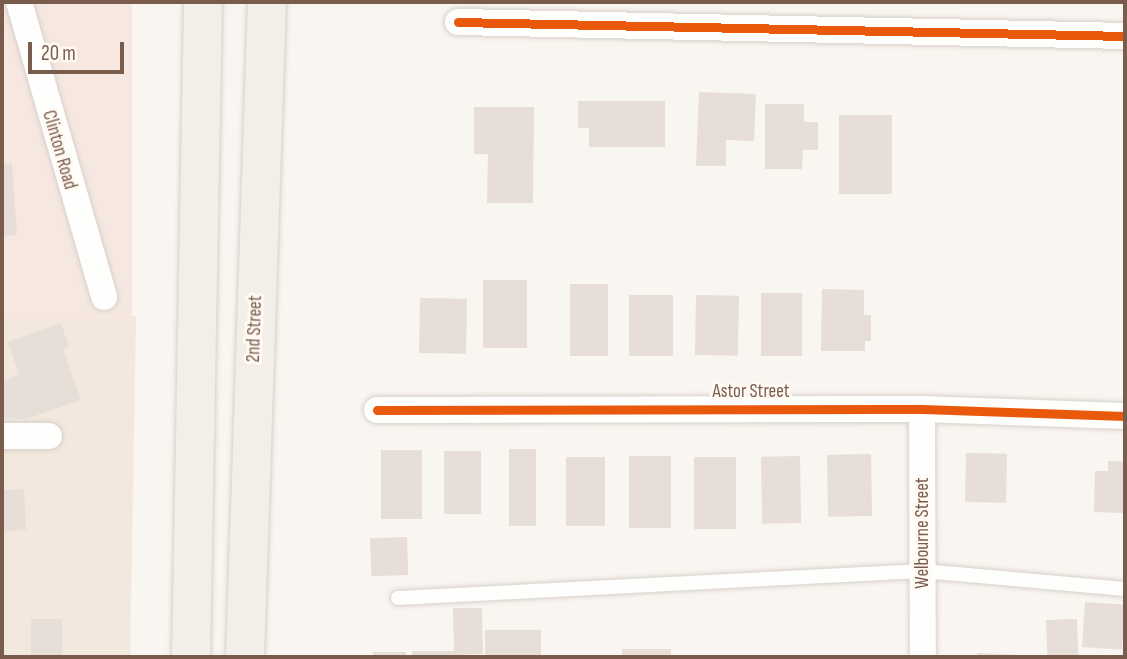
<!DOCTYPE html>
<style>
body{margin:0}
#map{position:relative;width:1127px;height:659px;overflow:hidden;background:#f9f5f0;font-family:"Sofia Sans Condensed",sans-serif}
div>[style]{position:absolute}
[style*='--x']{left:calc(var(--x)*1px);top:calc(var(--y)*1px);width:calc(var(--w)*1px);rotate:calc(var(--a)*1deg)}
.residential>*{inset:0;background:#f2e8de;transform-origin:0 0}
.commercial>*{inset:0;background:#f6e8e1;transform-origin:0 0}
.building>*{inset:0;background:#e6ded7;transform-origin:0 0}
.roads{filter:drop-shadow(0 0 2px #d7d1cb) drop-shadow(0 0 2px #d7d1cb)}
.lane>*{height:14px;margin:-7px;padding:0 7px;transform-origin:7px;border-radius:7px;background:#fefefd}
.street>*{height:26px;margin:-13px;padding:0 13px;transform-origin:13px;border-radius:13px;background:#fefefd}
.primary>*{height:38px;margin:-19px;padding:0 19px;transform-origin:19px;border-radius:19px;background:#f3eee8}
.cycleway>*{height:9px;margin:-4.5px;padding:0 4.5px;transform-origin:4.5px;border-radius:4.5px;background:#e8590c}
span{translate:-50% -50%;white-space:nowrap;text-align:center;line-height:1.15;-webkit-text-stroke:6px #fffaf3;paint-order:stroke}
.street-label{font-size:19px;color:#7a5c4d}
.frame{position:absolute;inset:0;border:4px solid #7a5c4d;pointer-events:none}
.scale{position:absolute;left:28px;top:42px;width:96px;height:32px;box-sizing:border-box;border:4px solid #7a5c4d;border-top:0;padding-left:9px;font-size:21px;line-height:24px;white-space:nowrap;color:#7a5c4d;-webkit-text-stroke:5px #fffaf3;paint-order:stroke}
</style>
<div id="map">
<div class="residential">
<i style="left:136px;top:316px;width:341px;height:134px;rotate:91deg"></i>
</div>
<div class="commercial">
<i style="left:2px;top:2px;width:130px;height:316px"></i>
</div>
<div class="building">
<i style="clip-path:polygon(699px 92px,756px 94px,754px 141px,726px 140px,726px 166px,696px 166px)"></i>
<i style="clip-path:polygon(578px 101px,665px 101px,665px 147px,589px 147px,589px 128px,578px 128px)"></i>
<i style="clip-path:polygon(765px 104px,804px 104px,804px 122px,818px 122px,818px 150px,803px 150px,802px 169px,765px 169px)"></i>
<i style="clip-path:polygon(474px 107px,534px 107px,533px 203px,487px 203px,488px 154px,474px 154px)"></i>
<i style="left:839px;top:115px;width:53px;height:79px"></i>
<i style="clip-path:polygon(12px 163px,17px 235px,2px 236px,2px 164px)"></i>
<i style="left:483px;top:280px;width:44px;height:68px"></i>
<i style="left:570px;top:284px;width:38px;height:72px"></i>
<i style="clip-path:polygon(822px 289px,864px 290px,864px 315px,871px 315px,871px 341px,865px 341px,865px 351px,821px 351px)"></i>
<i style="left:761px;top:293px;width:41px;height:63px"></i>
<i style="left:629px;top:295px;width:44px;height:61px"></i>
<i style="left:696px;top:295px;width:43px;height:60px;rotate:1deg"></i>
<i style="left:420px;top:298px;width:47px;height:55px;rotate:1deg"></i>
<i style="clip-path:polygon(61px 323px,69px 347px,63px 349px,81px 400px,26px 419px,4px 418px,2px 381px,19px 375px,8px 342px)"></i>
<i style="left:509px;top:449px;width:27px;height:77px"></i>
<i style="left:381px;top:450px;width:41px;height:69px"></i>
<i style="left:444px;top:451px;width:37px;height:63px"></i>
<i style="left:966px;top:453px;width:41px;height:49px;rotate:1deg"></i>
<i style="left:871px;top:454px;width:62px;height:44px;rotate:89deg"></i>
<i style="left:671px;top:456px;width:72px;height:42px;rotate:90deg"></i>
<i style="left:800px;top:456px;width:67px;height:39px;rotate:89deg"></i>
<i style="left:566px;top:457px;width:39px;height:69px"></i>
<i style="left:694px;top:457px;width:42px;height:72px"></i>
<i style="clip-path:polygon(1108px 461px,1125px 462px,1125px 513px,1094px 512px,1095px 471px,1108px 471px)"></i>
<i style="clip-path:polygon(4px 481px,5px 490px,24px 489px,26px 530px,2px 531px)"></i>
<i style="left:407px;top:537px;width:38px;height:37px;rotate:88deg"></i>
<i style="left:1085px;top:602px;width:40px;height:45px;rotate:4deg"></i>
<i style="clip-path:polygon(453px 608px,482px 608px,483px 654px,412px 657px,412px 651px,454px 651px)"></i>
<i style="left:31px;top:619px;width:31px;height:38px"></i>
<i style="left:1077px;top:619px;width:38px;height:31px;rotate:88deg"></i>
<i style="left:485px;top:630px;width:56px;height:27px"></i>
<i style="left:671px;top:649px;width:8px;height:49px;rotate:90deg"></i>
<i style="left:373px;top:652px;width:33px;height:5px"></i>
<i style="clip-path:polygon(977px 653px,1023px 655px,1023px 657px,977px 657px)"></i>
</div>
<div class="roads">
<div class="lane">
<i style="--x:398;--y:598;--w:526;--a:-2.94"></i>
<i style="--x:923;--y:571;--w:203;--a:5.1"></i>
</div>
<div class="street">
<i style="--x:19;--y:2;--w:307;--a:73.9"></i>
<i style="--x:458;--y:22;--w:667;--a:1.2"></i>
<i style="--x:922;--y:409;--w:248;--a:89.8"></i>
<i style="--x:377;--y:410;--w:545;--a:-0.11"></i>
<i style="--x:922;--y:409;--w:203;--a:2"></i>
<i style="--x:2;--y:436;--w:47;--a:0"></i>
</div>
<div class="primary">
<i style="--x:191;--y:657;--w:655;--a:-88.95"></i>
<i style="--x:245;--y:657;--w:655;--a:-88.08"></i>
</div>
</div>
<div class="cycleway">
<i style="--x:458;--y:22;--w:667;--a:1.2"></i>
<i style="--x:377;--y:410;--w:545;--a:-0.11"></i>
<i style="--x:922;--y:409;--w:203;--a:2"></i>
</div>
<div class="street-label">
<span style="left:59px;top:150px;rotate:74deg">Clinton Road</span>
<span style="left:255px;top:329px;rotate:-88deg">2nd Street</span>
<span style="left:751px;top:392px">Astor Street</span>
<span style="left:923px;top:533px;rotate:-90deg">Welbourne Street</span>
</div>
<div class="frame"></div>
<div class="scale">20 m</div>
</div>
